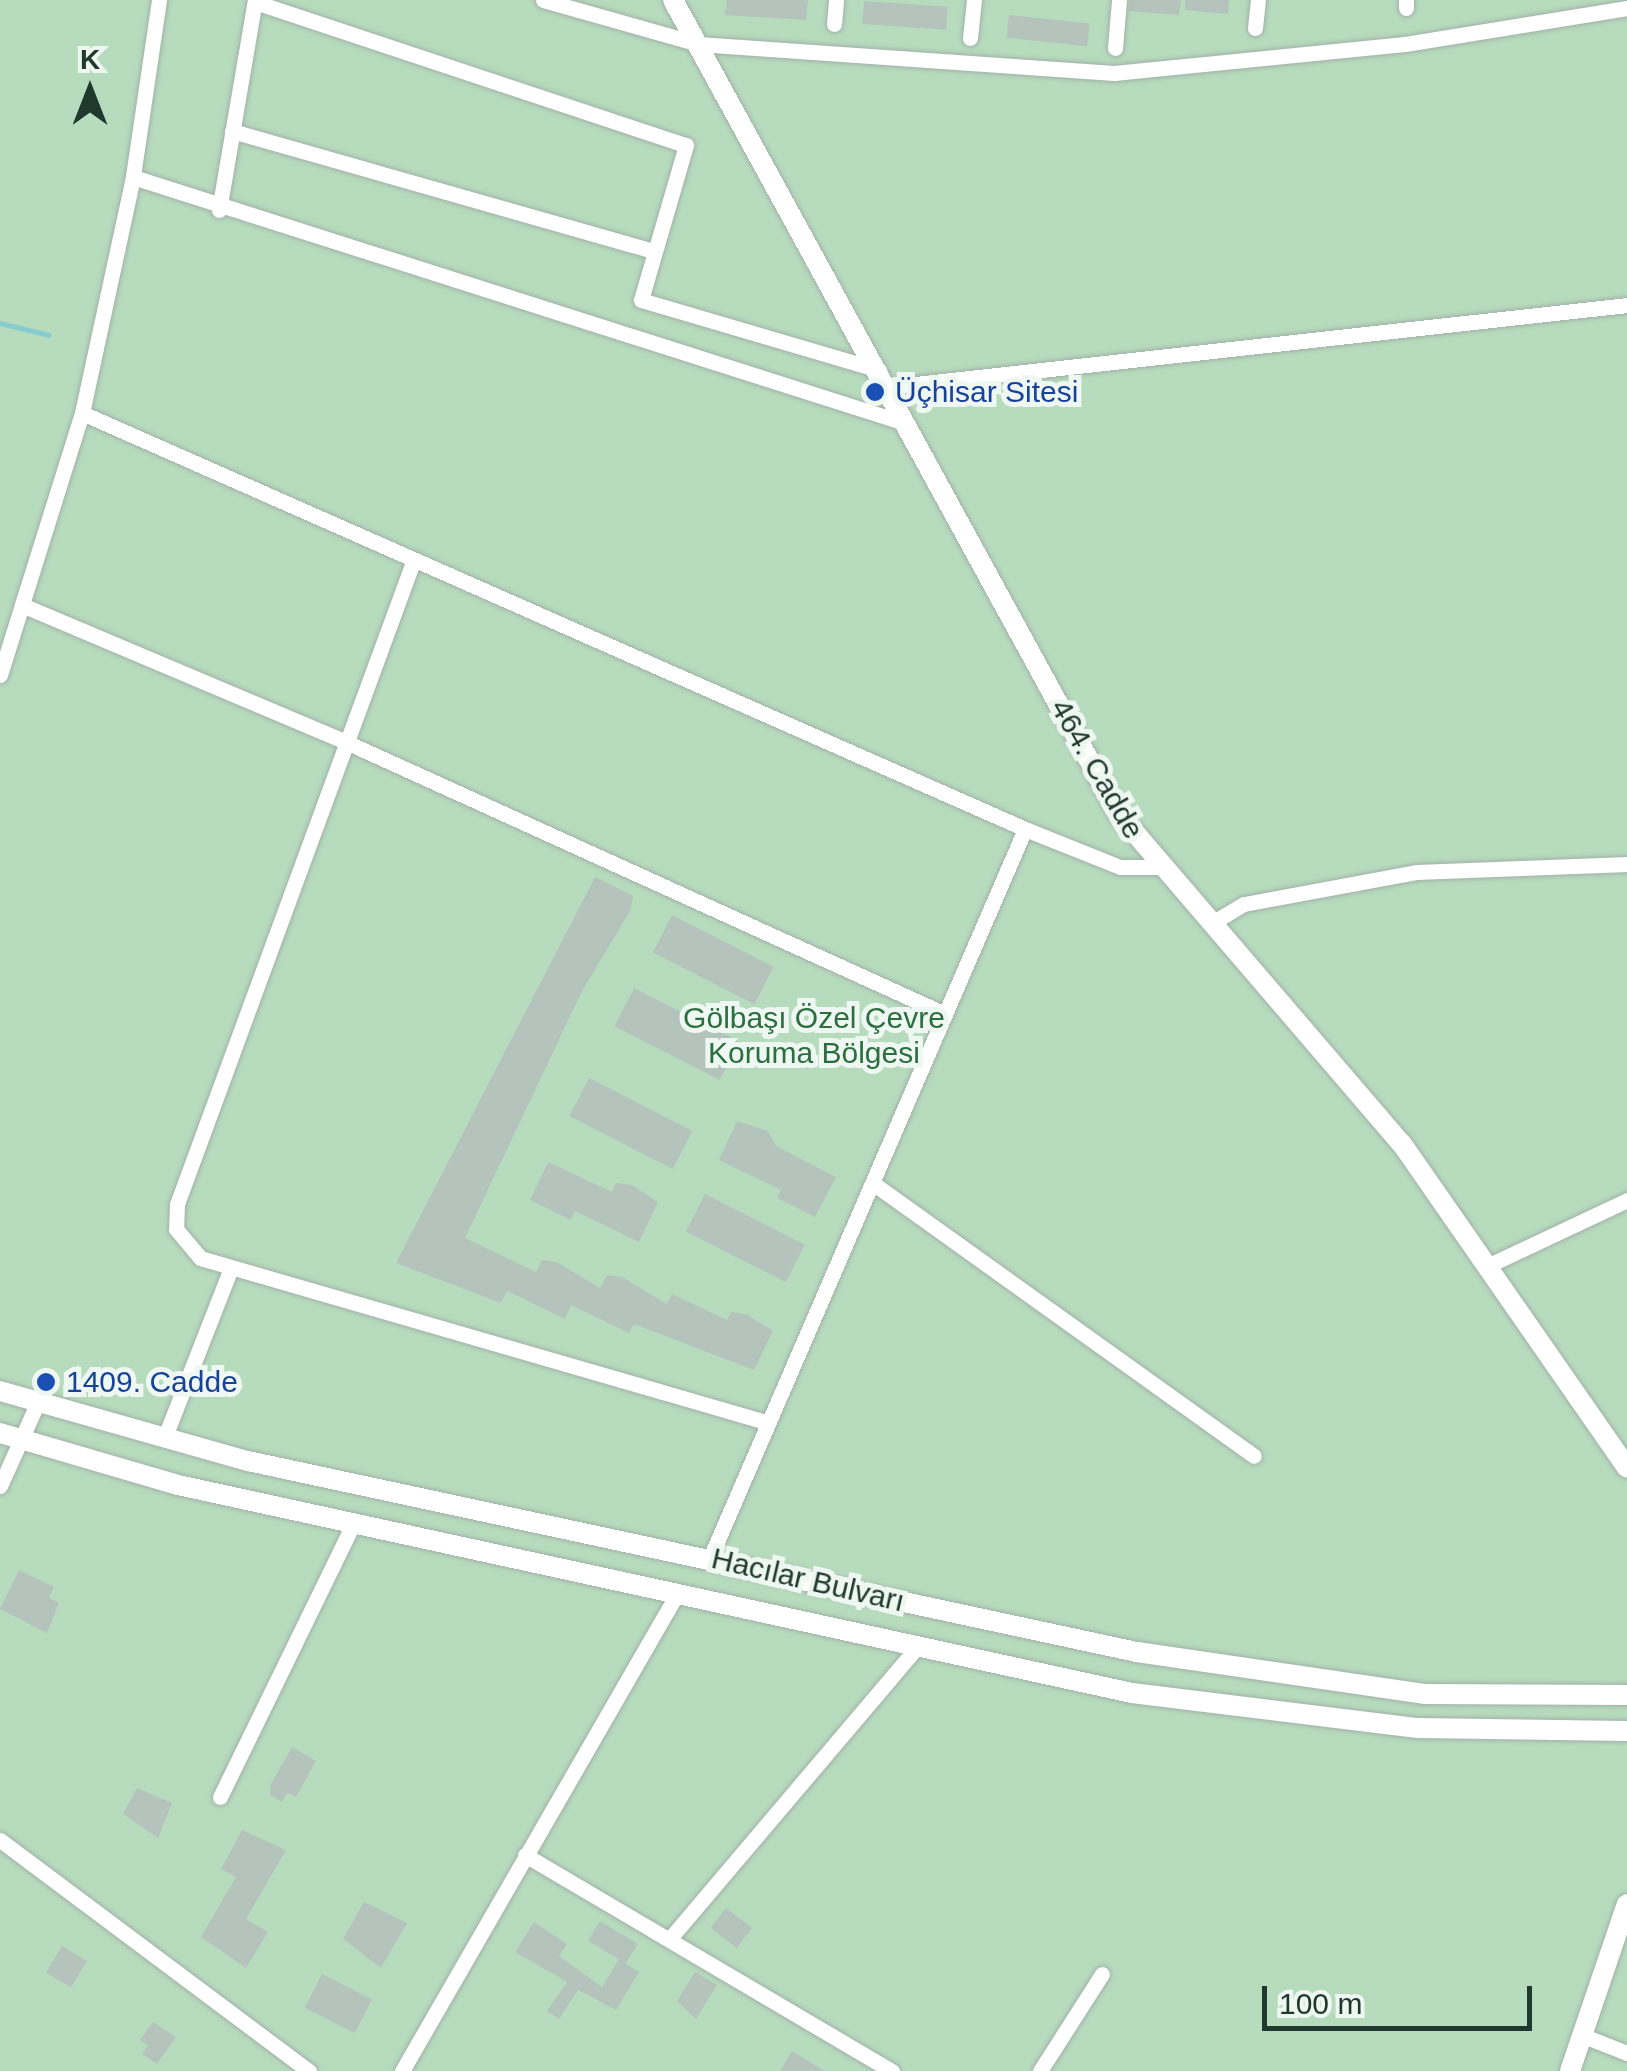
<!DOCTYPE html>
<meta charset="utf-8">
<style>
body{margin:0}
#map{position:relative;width:1627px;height:2071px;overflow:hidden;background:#dfeae3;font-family:Helvetica,sans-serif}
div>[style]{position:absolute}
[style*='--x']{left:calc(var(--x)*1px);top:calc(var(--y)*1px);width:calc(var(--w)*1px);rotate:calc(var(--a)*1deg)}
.green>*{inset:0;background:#b7dbbd;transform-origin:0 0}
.stream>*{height:5px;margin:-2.5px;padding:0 2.5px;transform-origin:2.5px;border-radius:2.5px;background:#87ccce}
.building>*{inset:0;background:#b4c4bc;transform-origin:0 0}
.roads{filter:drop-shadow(0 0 2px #a2b1a9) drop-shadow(0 0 2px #a2b1a9)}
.street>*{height:15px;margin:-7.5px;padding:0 7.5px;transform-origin:7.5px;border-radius:7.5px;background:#fff}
.secondary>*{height:20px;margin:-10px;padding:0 10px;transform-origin:10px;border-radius:10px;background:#fff}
.dots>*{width:28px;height:28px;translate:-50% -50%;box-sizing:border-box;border:5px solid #eff7f2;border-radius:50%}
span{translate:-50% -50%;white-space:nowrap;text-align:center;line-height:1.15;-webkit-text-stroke:10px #eff7f2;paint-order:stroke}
.transit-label{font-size:30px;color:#164399}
.left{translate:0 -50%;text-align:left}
.street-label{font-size:30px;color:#20392f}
.park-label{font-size:30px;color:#2b6f3e}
.north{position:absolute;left:40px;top:40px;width:100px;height:100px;-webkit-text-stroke:8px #eff7f2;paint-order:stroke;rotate:0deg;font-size:28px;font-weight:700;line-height:40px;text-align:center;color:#20392f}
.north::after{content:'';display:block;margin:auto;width:35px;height:45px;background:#20392f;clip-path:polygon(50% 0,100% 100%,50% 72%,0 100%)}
.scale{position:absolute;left:1262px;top:1986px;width:270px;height:45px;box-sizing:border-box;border:5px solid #20392f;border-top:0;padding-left:12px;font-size:30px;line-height:35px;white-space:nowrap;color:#20392f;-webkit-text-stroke:8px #eff7f2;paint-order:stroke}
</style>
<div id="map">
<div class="green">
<i style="left:0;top:0;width:1627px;height:2071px"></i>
</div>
<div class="stream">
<i style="--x:0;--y:323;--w:50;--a:13.8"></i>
</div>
<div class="building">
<i style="clip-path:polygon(727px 0,808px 0,806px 20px,725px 15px)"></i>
<i style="clip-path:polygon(1130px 0,1181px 0,1179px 15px,1129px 11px)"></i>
<i style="clip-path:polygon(1185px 0,1229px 0,1228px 14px,1185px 10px)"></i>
<i style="left:864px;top:1px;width:84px;height:23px;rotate:4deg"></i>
<i style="left:1009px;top:15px;width:81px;height:23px;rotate:6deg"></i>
<i style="clip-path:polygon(595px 877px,633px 896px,630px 911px,582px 991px,465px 1238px,536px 1272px,542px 1260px,557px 1262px,600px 1288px,607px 1275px,622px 1277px,667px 1304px,672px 1294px,727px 1320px,731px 1312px,746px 1314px,773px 1331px,754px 1370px,634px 1324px,629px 1333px,571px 1305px,565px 1319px,507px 1291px,501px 1303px,396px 1263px)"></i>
<i style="left:672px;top:915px;width:114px;height:42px;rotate:27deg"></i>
<i style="left:634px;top:988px;width:118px;height:43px;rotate:27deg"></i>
<i style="left:589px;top:1078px;width:116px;height:43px;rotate:27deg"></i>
<i style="clip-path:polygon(737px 1121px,768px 1131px,776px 1146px,836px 1177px,815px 1217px,777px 1198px,781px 1190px,719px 1160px)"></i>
<i style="clip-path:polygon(548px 1162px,612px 1192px,616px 1183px,632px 1185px,658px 1202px,639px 1242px,575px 1211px,571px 1220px,530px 1200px)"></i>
<i style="left:705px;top:1194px;width:112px;height:42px;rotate:27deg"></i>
<i style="clip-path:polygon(19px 1570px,54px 1587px,49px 1598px,59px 1603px,47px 1633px,0 1609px)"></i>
<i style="clip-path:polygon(292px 1747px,316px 1761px,296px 1797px,287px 1793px,282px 1802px,270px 1795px,271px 1784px)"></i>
<i style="clip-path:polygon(137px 1788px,172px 1803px,158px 1838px,123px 1814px)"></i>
<i style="clip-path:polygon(242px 1830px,286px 1850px,246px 1919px,268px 1932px,246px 1968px,201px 1937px,236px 1877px,221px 1869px)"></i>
<i style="clip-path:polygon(364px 1902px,407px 1923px,381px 1968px,343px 1939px)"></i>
<i style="left:726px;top:1908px;width:33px;height:25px;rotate:38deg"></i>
<i style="left:600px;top:1921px;width:44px;height:23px;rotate:31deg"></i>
<i style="clip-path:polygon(534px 1922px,567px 1944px,559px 1956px,602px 1987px,619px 1959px,639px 1972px,616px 2010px,578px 1990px,559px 2019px,547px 2011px,567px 1982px,515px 1952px)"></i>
<i style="left:62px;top:1946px;width:29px;height:31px;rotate:31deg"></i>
<i style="clip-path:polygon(695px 1972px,717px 1985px,696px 2019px,677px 2001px)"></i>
<i style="left:322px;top:1974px;width:56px;height:38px;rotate:27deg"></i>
<i style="clip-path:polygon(153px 2022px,176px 2037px,157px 2064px,142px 2054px,148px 2045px,140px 2040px)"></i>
<i style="clip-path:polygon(792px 2051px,825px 2071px,780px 2071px)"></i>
</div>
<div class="roads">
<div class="street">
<i style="--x:159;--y:0;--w:179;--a:98.4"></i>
<i style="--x:133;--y:177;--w:241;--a:102.2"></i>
<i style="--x:82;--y:413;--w:201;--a:107.4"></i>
<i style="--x:22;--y:605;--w:352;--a:22.9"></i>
<i style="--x:346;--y:742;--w:658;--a:24.42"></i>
<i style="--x:543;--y:0;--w:161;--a:15.8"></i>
<i style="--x:698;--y:44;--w:417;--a:4"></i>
<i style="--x:1114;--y:73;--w:292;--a:-5.7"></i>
<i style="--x:1405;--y:44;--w:225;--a:-9.2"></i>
<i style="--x:255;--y:2;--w:454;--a:18.4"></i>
<i style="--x:686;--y:145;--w:161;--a:106.2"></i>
<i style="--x:641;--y:300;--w:248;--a:16.4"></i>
<i style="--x:1406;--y:8;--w:8;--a:-90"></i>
<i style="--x:834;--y:24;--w:24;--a:-85"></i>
<i style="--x:1255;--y:28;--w:28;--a:-84"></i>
<i style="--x:970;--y:38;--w:38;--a:-84"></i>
<i style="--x:1115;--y:48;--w:48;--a:-85.2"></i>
<i style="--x:232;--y:131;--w:439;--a:15.9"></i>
<i style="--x:133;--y:177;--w:813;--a:17.68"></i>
<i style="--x:219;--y:210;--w:213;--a:-80.3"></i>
<i style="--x:888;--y:387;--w:744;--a:-6.33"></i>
<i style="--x:82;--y:413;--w:1031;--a:23.8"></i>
<i style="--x:1025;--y:829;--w:102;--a:21.8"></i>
<i style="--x:1120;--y:867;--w:39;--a:0"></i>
<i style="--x:413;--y:562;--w:684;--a:110.18"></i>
<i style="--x:177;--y:1204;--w:25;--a:92"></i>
<i style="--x:176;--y:1229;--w:38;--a:50"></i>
<i style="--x:200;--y:1258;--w:589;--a:16.16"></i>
<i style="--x:0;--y:675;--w:73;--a:-72.6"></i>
<i style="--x:1212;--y:923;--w:37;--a:-31"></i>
<i style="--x:1244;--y:904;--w:176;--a:-10.5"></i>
<i style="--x:1417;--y:872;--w:210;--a:-2.2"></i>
<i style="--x:874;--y:1184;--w:467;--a:35.6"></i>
<i style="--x:1489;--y:1265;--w:153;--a:-25.2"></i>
<i style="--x:164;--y:1439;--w:184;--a:-68.6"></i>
<i style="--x:0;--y:1486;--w:92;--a:-65.7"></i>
<i style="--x:710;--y:1558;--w:794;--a:-66.63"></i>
<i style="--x:220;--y:1797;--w:304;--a:-64"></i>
<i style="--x:0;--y:1840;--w:386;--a:36.8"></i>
<i style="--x:525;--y:1855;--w:426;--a:30.5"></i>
<i style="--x:672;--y:1936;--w:380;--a:-49.7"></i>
<i style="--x:1584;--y:2036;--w:46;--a:21.6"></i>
<i style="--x:402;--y:2071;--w:551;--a:-60.04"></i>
<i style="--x:1040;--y:2071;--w:115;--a:-57.4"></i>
</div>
<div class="secondary">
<i style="--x:673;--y:0;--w:927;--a:61.31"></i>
<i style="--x:1118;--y:813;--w:436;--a:49.4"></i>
<i style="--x:1402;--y:1144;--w:394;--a:55.2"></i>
<i style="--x:0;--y:1391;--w:258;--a:15.8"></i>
<i style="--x:248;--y:1461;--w:909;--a:12.13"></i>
<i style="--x:1137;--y:1652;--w:290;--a:8.3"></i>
<i style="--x:1424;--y:1694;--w:203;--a:0.3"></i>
<i style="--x:0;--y:1433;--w:185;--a:16.3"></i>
<i style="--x:178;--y:1485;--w:976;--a:12.3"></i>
<i style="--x:1132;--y:1693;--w:288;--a:7"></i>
<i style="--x:1418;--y:1728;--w:209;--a:0.8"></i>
<i style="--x:1570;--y:2071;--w:176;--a:-71.2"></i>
</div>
</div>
<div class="dots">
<i style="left:875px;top:392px;background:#1a4fb4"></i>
<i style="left:46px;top:1382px;background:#1a4fb4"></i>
</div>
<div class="transit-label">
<span class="left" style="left:895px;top:392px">Üçhisar Sitesi</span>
<span class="left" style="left:66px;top:1382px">1409. Cadde</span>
</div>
<div class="street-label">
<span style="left:1097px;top:769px;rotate:60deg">464. Cadde</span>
<span style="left:808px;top:1580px;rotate:13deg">Hacılar Bulvarı</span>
</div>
<div class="park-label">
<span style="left:814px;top:1035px">Gölbaşı Özel Çevre<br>Koruma Bölgesi</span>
</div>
<div class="north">K</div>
<div class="scale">100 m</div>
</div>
